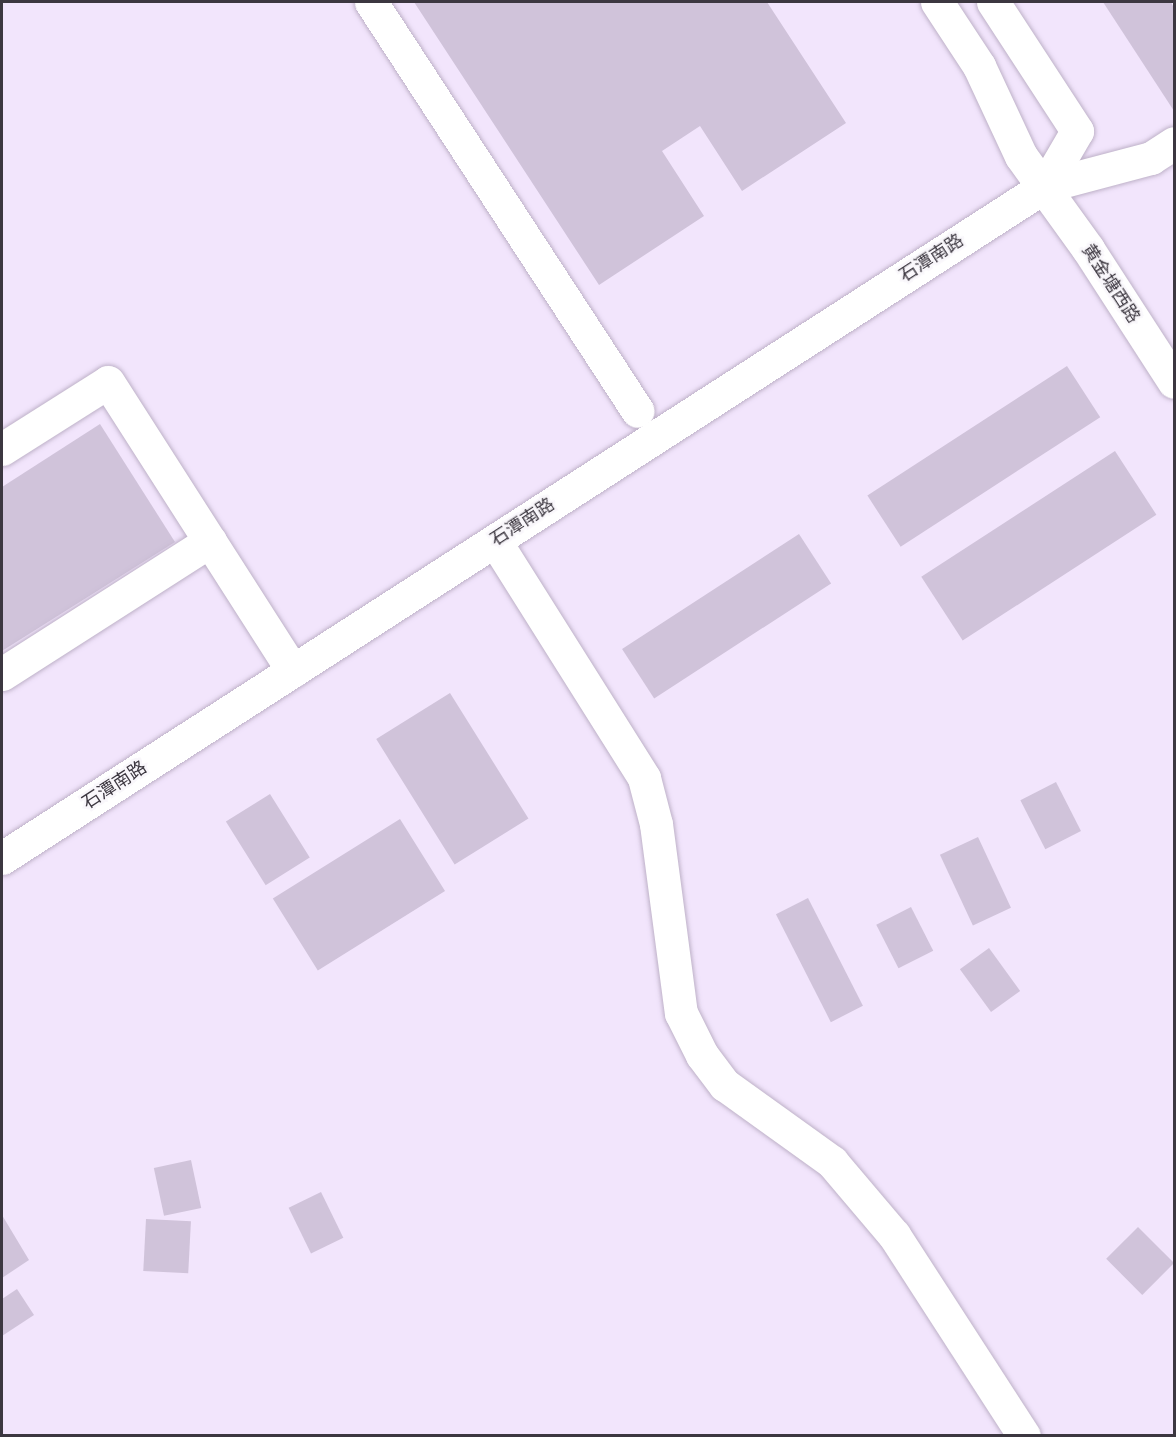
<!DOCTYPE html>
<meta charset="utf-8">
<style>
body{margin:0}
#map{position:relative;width:1176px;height:1437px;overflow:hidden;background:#f2e5fc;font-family:"Alegreya Sans","Noto Sans SC",sans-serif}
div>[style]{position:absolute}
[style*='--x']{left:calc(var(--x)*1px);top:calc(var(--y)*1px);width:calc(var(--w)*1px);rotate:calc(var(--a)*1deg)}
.building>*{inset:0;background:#d0c3da;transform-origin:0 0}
.roads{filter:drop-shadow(0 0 2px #beb1c8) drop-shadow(0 0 2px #beb1c8)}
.minor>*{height:33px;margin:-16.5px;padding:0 16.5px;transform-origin:16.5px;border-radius:16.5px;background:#fff}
span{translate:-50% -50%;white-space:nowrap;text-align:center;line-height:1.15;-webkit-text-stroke:5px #f9f7fb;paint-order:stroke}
.street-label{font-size:18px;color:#3c3740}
.frame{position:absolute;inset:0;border:3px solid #3c3740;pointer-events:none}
</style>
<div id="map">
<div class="building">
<i style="clip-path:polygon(414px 2px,767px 2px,846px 123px,742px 191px,700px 126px,662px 151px,704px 216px,599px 285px)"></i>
<i style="clip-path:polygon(1103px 2px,1171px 2px,1174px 8px,1174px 111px)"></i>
<i style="left:1067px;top:366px;width:61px;height:238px;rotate:57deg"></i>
<i style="clip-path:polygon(100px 424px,175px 542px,2px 651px,2px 487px)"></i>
<i style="left:1115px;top:451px;width:76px;height:231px;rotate:57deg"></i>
<i style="left:799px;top:534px;width:59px;height:211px;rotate:57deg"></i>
<i style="left:450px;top:693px;width:148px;height:87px;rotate:58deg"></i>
<i style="left:1056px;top:782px;width:55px;height:40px;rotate:63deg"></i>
<i style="left:270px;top:794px;width:75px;height:52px;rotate:58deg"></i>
<i style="left:400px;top:819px;width:85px;height:150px;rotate:58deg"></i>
<i style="left:978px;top:837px;width:78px;height:42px;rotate:65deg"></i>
<i style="left:808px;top:898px;width:121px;height:36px;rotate:63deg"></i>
<i style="left:911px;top:907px;width:49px;height:39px;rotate:63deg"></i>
<i style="left:989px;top:948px;width:53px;height:36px;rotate:54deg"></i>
<i style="left:191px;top:1160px;width:49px;height:38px;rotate:78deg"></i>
<i style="left:321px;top:1192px;width:51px;height:36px;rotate:64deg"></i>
<i style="clip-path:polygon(2px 1215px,29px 1260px,2px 1278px)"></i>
<i style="left:146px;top:1219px;width:45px;height:52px;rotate:3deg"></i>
<i style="left:1138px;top:1227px;width:51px;height:45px;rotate:45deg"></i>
<i style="clip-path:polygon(17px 1289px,34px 1315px,2px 1336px,2px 1299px)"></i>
</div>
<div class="roads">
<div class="minor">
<i style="--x:371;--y:2;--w:488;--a:56.9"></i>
<i style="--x:937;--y:2;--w:77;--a:56.7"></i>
<i style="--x:979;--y:66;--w:99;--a:65"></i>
<i style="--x:1021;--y:156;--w:115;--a:54.2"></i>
<i style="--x:1088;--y:249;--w:158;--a:57.1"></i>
<i style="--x:993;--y:2;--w:154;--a:56.9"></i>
<i style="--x:1077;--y:131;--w:64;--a:120.2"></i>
<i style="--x:2;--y:449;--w:125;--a:-32.3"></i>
<i style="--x:108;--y:382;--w:343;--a:57.4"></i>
<i style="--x:495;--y:541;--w:280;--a:57.8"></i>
<i style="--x:644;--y:778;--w:48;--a:75.4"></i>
<i style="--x:656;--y:824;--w:191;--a:82.5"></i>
<i style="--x:681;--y:1013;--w:47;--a:63.4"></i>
<i style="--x:702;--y:1055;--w:38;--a:53"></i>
<i style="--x:725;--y:1085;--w:132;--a:35.7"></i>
<i style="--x:832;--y:1162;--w:96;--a:49.7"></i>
<i style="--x:894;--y:1235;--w:239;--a:57.1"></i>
<i style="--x:2;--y:674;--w:247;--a:-32.6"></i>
<i style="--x:2;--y:858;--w:1241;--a:-32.79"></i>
<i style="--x:1045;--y:186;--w:110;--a:-14.8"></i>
<i style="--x:1151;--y:158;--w:27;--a:-33"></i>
</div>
</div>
<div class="street-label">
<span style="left:932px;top:259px;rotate:-33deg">石潭南路</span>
<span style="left:1110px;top:284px;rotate:57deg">黄金塘西路</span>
<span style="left:523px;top:523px;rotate:-33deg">石潭南路</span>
<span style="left:115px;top:786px;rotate:-33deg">石潭南路</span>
</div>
<div class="frame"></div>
</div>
